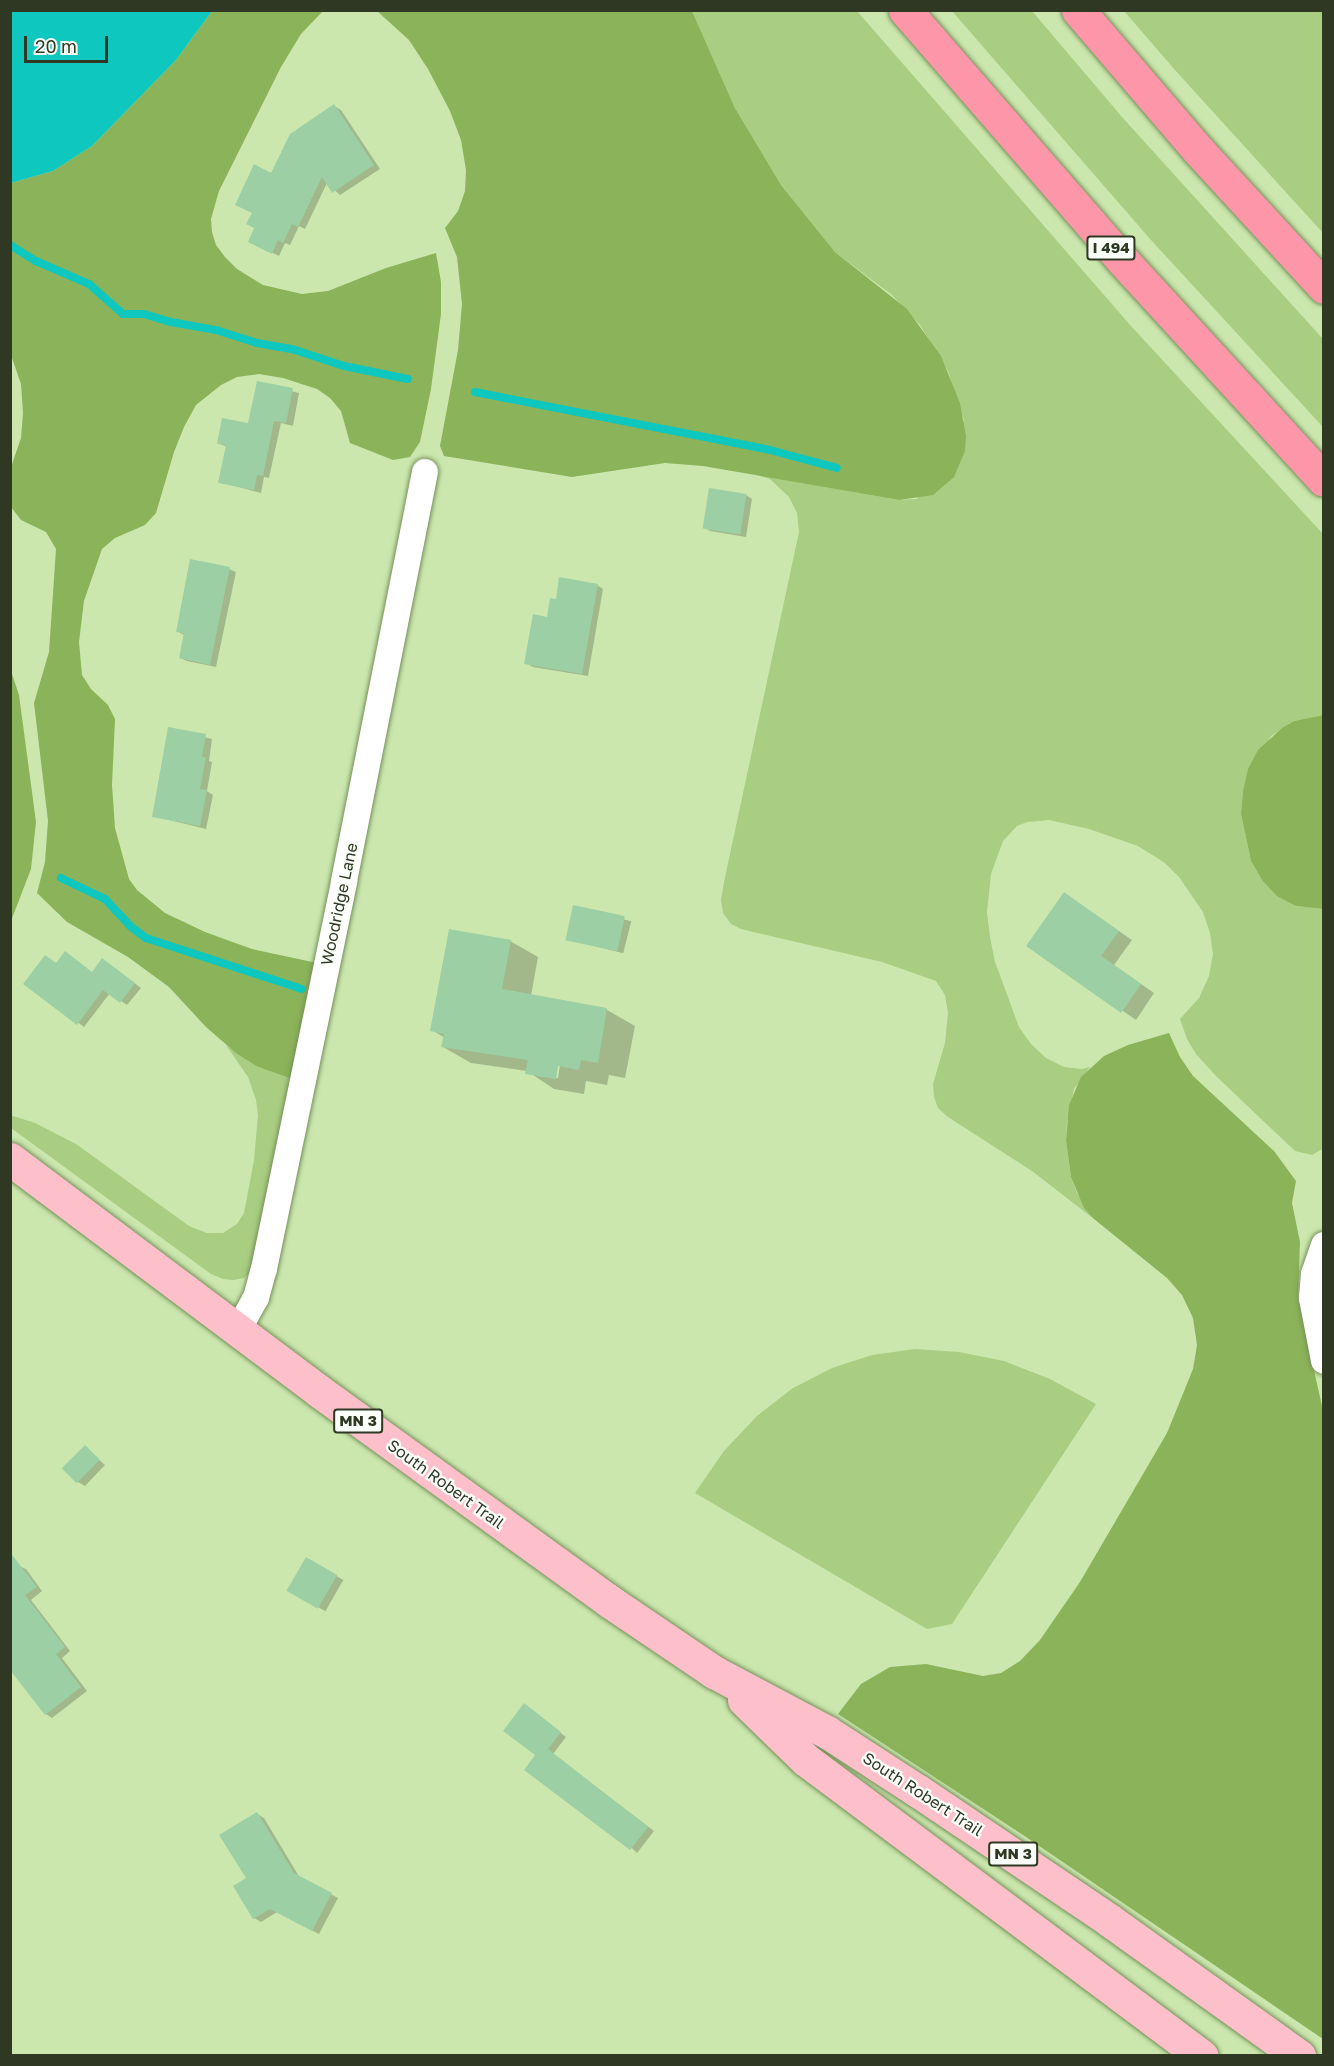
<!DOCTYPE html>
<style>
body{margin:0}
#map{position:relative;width:1334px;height:2066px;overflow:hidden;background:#cbe7ae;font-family:"Golos Text",sans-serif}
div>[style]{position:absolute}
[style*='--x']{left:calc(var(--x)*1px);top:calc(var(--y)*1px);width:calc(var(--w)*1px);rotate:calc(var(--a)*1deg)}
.green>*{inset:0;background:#a9cd81}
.forest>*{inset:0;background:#8bb359}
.water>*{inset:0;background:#0ec7be}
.shadow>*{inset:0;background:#0003;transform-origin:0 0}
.stream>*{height:8px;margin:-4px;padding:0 4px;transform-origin:4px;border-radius:4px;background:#0ec7be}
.building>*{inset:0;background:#9cd0a4;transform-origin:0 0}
.roads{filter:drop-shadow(0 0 2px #76905a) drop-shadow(0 0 2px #76905a)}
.street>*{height:26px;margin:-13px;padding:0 13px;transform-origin:13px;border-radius:13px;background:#fff}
.primary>*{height:33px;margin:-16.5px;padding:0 16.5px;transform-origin:16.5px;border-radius:16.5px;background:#fdc0cb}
.highway>*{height:33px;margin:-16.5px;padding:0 16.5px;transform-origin:16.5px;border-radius:16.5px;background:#fc96a8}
span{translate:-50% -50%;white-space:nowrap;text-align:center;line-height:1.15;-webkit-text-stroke:4.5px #fbfef8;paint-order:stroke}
.shield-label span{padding:2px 4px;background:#fbfef8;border:2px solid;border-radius:4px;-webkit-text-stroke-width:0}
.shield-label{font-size:15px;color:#2e3822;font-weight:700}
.street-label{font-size:16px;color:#2e3822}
.frame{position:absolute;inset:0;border:12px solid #2e3822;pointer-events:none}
.scale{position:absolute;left:24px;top:36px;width:84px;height:27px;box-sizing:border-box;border:3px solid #2e3822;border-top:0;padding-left:8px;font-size:18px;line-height:21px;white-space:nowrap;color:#2e3822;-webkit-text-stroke:4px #fbfef8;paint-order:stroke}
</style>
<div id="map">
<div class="green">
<i style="clip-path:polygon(692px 11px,857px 11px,1131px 326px,1323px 534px,1323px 715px,1294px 721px,1271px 736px,1243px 791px,1241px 814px,1251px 861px,1262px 880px,1296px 906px,1323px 909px,1324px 1148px,1312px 1155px,1295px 1151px,1216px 1076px,1196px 1054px,1187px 1039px,1180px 1019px,1199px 998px,1209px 976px,1213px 954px,1210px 933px,1203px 912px,1179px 877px,1165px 863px,1138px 846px,1089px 829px,1049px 820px,1027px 822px,1017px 826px,1003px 841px,991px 874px,987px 912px,990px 937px,995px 962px,1019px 1027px,1031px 1044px,1046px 1058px,1064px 1067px,1082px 1069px,1090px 1067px,1074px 1089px,1067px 1122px,1066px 1140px,1071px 1177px,1077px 1193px,1094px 1219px,1032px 1171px,948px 1117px,938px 1108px,934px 1097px,933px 1084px,945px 1043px,948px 1013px,945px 995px,936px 981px,882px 962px,741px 929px,731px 924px,723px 913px,721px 900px,724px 882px,799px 532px,797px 513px,789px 497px,770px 479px,754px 474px,898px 500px,917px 499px,964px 420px,948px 371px,920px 325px,892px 295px,835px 252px,781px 185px,735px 108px)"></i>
<i style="clip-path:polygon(952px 11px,1032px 11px,1122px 117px,1323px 339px,1323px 427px,1151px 240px)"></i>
<i style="clip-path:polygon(1124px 11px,1323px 11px,1323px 233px,1175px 70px)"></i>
<i style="clip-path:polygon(226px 1045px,258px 1067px,292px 1079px,253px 1270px,244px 1278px,234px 1280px,223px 1279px,211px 1274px,11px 1128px,10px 1115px,35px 1123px,76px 1144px,189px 1226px,207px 1233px,223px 1233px,237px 1224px,244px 1213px,254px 1160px,258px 1115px,256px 1100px,248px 1077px)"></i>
<i style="clip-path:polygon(915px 1349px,959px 1352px,1004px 1361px,1050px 1379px,1096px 1404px,952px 1624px,927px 1629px,695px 1493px,724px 1451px,757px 1416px,793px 1388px,832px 1368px,872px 1355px)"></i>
</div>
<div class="forest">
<i style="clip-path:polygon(212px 11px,323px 11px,301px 34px,281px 67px,219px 191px,211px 219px,212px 232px,216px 245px,225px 257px,237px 269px,263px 285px,302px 294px,328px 291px,386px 268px,436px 253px,441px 282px,441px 314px,431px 389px,420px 442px,410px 457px,393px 460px,350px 443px,341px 411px,330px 398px,317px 389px,283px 378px,259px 374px,237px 377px,221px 385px,196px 405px,184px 427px,174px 452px,156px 513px,145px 525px,115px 538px,102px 549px,84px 601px,79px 642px,82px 675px,91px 689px,108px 705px,115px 719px,112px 785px,115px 828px,129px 879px,137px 890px,165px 913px,205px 932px,252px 949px,317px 963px,292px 1079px,258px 1067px,236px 1053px,206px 1027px,169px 987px,128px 957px,67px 922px,37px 893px,45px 862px,48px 821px,34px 703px,49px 652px,56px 549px,46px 532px,21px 520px,11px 507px,11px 467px,21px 438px,23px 413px,21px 384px,11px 355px,11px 183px,53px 171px,92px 146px,176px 60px)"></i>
<i style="clip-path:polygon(377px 11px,692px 11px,735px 108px,781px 185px,835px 252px,907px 309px,941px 356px,960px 403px,966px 436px,965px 451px,954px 477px,933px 495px,899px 500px,703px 466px,665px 463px,572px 477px,444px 456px,440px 446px,458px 350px,462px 304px,457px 257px,445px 228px,458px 211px,465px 191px,466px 170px,461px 140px,450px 111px,428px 69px,409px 40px)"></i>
<i style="clip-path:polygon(10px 668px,19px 695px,36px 822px,31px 869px,11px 921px)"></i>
<i style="clip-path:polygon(1323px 715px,1324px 715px,1323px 909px,1296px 906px,1277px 896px,1262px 880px,1251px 861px,1241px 814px,1243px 791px,1248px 769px,1258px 750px,1282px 728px,1294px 721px)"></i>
<i style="clip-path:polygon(1169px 1033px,1180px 1057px,1193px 1076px,1274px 1151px,1296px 1181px,1292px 1203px,1300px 1242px,1298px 1299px,1324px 1415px,1323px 2039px,1023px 1835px,838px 1714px,861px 1684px,890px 1667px,926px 1664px,983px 1676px,1001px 1673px,1020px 1661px,1040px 1640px,1080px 1582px,1167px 1433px,1193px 1369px,1197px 1345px,1193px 1318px,1182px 1295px,1167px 1278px,1094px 1219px,1084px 1208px,1071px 1177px,1066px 1140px,1069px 1105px,1081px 1077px,1104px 1056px,1128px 1045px)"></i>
</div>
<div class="water">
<i style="clip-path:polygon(10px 11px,11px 10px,212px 11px,176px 60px,92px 146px,53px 171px,11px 183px)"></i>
</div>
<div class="shadow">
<i style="clip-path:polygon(334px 106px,341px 110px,380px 169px,340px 195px,327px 183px,305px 229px,299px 226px,290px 245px,285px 243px,279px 256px,256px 245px,272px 175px)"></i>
<i style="clip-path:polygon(258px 383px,299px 393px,293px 426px,281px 423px,269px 478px,264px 477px,261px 493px,220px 482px,227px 447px,218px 443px,249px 425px)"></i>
<i style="clip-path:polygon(746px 495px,752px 499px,746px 537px,710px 531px,704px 527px)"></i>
<i style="clip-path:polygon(229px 569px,236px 572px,216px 667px,187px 661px,180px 658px,184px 635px,177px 631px)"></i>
<i style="clip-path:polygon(597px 585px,603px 589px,588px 676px,533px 667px,526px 663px,557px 600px)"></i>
<i style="clip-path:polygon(170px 729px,212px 739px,209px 761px,212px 762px,207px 791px,213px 795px,206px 829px,153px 816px)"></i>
<i style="clip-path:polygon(1065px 894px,1132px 940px,1114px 965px,1154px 993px,1136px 1020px,1028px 946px)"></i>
<i style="left:574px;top:907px;width:59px;height:33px;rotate:14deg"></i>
<i style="clip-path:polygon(evenodd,510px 941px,538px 957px,531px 996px,607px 1010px,635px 1026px,625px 1078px,609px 1075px,607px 1085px,586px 1081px,584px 1094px,554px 1089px,527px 1071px,471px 1063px,443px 1047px,445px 1038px,432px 1030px,510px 941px,558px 1058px,561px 1059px,558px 1078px,555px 1078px,558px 1058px)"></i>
<i style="clip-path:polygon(109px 964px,141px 988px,127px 1005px,110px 993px,84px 1027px,25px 983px,57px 965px,93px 973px)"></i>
<i style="clip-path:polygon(85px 1447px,105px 1465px,85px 1486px,78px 1482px)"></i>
<i style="left:307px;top:1559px;width:42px;height:36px;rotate:30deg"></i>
<i style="clip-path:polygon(19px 1566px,26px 1569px,42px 1591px,31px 1600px,70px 1651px,62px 1658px,87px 1691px,52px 1718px,46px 1714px)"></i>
<i style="clip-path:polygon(530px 1709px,566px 1737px,553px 1754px,654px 1831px,637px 1853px,537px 1755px)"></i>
<i style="clip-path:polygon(257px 1814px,264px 1818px,300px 1878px,338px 1898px,319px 1934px,277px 1912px,261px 1922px,254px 1918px,248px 1879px)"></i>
</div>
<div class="stream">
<i style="--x:10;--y:245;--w:31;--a:32"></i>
<i style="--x:36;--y:261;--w:58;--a:23.5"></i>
<i style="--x:89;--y:284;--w:45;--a:41.4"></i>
<i style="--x:123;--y:314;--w:21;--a:0"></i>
<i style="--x:144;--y:314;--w:28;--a:17"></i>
<i style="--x:171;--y:322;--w:46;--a:10.1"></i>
<i style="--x:216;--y:330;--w:43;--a:17.6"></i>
<i style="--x:257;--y:343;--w:36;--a:10"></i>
<i style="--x:292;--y:349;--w:55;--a:18.1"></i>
<i style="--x:344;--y:366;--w:65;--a:11.5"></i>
<i style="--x:475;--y:392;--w:301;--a:11.1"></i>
<i style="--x:770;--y:450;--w:69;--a:15"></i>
<i style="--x:61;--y:878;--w:49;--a:25.5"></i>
<i style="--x:105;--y:899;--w:37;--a:47"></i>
<i style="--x:130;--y:926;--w:20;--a:37"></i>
<i style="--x:146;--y:938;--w:164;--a:18.1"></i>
</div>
<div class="building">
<i style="clip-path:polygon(334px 104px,374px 165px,332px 193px,322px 177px,298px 227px,292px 224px,283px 243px,278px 240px,272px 254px,248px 242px,254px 228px,246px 224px,252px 213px,235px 205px,254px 164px,271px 173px,290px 134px)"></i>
<i style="clip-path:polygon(257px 381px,293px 388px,286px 423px,274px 421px,263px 476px,257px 475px,254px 490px,218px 483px,226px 445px,217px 444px,222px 418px,248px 423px)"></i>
<i style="left:709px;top:488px;width:38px;height:41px;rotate:9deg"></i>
<i style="clip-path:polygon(190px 559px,230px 567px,210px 665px,179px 658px,184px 633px,176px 632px)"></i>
<i style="clip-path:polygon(559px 577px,598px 584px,582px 674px,524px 664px,533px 614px,547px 617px,550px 598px,556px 599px)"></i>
<i style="clip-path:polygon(168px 727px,206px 734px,202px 757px,206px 757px,200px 789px,207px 790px,200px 826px,152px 817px)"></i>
<i style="clip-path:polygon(1064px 892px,1119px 931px,1101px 956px,1141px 984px,1121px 1013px,1026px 946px)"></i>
<i style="left:573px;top:905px;width:53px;height:36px;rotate:12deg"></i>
<i style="clip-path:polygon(449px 929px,511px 940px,502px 989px,607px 1008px,598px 1063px,581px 1060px,579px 1070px,558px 1066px,556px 1079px,525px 1074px,528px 1060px,441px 1047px,444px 1034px,430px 1031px)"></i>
<i style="clip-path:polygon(65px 951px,92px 972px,102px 958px,135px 983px,120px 1003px,103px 990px,77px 1025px,23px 984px,45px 955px,56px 963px)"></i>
<i style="left:85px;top:1445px;width:21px;height:33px;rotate:45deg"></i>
<i style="clip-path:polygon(10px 1552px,37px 1587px,25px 1595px,65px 1647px,56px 1654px,81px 1687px,45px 1715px,10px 1670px)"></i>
<i style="left:306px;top:1557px;width:36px;height:39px;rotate:30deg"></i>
<i style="clip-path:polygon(524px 1703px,561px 1732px,548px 1749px,648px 1827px,630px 1850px,524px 1770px,535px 1755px,503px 1731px)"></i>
<i style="clip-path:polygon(257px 1812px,294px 1873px,332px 1893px,312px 1931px,270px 1909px,253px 1919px,233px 1886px,246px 1878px,219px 1835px)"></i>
</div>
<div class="roads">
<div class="street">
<i style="--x:1324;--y:1245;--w:31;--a:109"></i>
<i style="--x:1314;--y:1274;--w:24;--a:95"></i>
<i style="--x:1312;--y:1298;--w:64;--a:79.2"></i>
<i style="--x:238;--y:1330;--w:37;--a:-61"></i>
<i style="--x:256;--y:1298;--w:30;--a:-75"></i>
<i style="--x:264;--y:1269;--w:396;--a:-78.3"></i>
<i style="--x:344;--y:881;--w:417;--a:-78.8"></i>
</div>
<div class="primary">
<i style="--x:10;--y:1159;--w:386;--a:36.9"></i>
<i style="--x:319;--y:1391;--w:358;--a:35.9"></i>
<i style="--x:609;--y:1601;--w:127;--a:34.1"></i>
<i style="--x:714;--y:1672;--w:128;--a:28"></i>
<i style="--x:827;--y:1732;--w:108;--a:33"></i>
<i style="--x:918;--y:1791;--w:230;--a:34"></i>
<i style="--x:1109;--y:1920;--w:234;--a:35.6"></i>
<i style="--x:744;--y:1700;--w:86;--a:44.1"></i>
<i style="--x:806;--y:1760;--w:494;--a:36.8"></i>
</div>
<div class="highway">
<i style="--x:905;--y:10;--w:335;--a:49"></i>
<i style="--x:1125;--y:263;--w:294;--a:47.5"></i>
<i style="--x:1078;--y:10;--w:184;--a:49.4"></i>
<i style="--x:1198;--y:150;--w:186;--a:47.4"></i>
</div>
</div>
<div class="shield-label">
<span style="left:1111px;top:248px">I 494</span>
<span style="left:358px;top:1421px">MN 3</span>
<span style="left:1013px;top:1854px">MN 3</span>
</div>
<div class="street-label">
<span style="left:339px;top:904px;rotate:-78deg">Woodridge Lane</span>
<span style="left:446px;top:1484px;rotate:36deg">South Robert Trail</span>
<span style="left:923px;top:1794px;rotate:33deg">South Robert Trail</span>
</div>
<div class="frame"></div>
<div class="scale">20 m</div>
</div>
